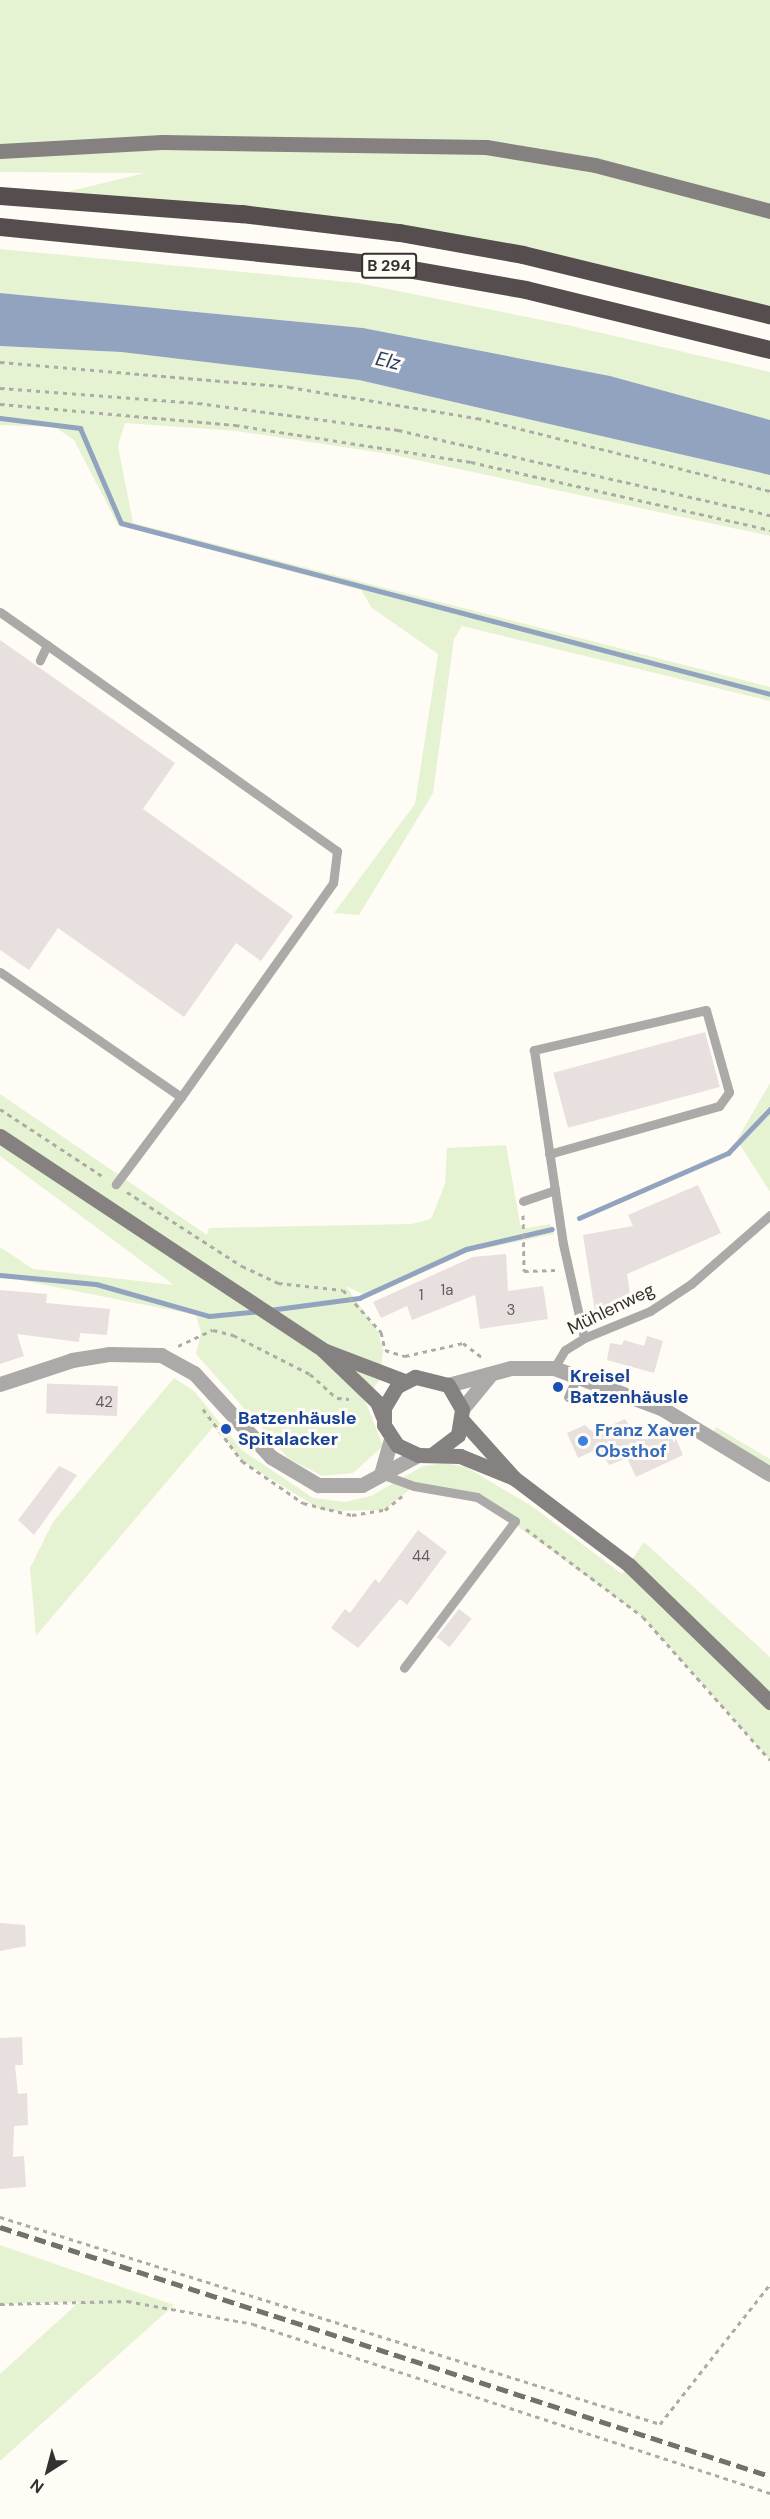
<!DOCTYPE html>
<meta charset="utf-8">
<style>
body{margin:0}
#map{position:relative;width:770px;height:2519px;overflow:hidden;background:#fffbf5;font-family:"DM Sans",sans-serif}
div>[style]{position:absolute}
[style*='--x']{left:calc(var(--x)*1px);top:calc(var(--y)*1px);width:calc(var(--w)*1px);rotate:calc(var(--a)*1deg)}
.green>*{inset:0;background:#e6f3d2}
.water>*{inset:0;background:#92a3c0}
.stream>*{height:5px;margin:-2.5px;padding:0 2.5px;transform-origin:2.5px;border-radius:2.5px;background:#92a3c0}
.building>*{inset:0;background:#e8e0df;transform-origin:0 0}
.path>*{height:3px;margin-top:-1.5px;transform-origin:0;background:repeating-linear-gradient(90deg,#aeaba7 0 4.5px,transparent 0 9px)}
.lane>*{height:9px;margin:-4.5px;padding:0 4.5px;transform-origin:4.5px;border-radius:4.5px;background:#aca9a9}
.street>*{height:15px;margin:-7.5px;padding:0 7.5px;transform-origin:7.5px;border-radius:7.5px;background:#aca9a9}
.secondary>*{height:15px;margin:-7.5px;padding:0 7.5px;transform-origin:7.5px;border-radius:7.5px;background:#868181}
.highway>*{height:18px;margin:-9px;padding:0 9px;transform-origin:9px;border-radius:9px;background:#554d4e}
.rail>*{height:4.5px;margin-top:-2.25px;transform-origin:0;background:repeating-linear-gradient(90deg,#73706d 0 12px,transparent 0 18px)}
.dots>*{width:16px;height:16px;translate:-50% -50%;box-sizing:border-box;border:3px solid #fffbf5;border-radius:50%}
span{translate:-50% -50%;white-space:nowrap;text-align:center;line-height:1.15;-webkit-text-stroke:6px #fffbf5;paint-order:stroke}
.number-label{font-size:15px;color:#615e5c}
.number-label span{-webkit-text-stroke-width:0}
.shield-label span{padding:2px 4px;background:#fffbf5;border:2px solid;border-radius:4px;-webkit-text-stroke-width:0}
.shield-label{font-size:16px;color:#343230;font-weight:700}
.street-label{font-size:18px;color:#343230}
.transit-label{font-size:18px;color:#164399;font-weight:700}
.left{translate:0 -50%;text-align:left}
.shop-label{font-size:18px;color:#366cbe;font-weight:700}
.water-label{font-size:20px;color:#273d66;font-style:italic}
.north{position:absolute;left:18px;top:2441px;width:60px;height:60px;-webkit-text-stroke:4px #fffbf5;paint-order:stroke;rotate:216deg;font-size:16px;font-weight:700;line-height:24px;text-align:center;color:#343230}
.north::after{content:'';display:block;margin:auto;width:21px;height:27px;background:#343230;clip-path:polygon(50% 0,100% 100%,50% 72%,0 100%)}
</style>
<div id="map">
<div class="green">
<i style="clip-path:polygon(0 0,770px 0,770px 315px,523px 255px,41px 198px,145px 173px,0 172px)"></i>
<i style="clip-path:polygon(0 249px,358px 283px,567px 325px,770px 372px,770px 420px,610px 376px,363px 328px,0 293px)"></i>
<i style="clip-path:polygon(0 346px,121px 352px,359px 380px,770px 475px,770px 536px,389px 454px,237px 431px,125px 423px,118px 446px,133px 523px,770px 687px,770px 701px,462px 626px,454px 639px,433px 793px,359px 915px,334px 913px,415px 804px,438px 654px,372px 608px,361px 590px,118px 525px,74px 440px,55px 427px,0 425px)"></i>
<i style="clip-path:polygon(770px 1083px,770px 1192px,737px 1140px)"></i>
<i style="clip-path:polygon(0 1094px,207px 1235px,209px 1228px,412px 1224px,431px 1219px,445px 1184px,447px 1148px,506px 1145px,521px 1229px,550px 1224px,554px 1234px,468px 1252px,369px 1297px,346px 1286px,378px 1332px,383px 1350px,380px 1379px,365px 1400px,383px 1446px,353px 1473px,322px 1476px,288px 1458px,196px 1354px,201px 1333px,196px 1315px,0 1276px,0 1247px,33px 1269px,174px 1285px,0 1156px)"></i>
<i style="clip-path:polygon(174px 1378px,194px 1391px,242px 1450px,313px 1498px,345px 1502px,371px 1496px,423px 1466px,445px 1463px,466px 1467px,533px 1507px,622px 1574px,644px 1542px,770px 1657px,770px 1760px,643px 1617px,477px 1497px,414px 1486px,385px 1510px,323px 1511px,242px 1461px,214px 1426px,36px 1636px,30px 1568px,53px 1522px)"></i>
<i style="clip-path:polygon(716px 1427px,770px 1459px,770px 1483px,707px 1444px)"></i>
<i style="clip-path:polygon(0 2245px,174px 2305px,0 2461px,0 2374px,79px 2302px,0 2304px)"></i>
</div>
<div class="water">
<i style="clip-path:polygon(0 293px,363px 328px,610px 376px,770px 420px,770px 475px,359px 380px,121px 352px,0 346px)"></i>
</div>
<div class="stream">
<i style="--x:0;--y:418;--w:81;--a:7.1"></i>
<i style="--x:80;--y:428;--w:103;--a:66.7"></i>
<i style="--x:121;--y:523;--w:671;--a:14.76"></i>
<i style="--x:579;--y:1218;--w:163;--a:-23.6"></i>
<i style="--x:728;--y:1153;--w:61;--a:-46.3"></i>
<i style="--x:0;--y:1275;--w:96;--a:5.4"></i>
<i style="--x:96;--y:1284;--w:117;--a:15.8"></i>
<i style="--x:209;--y:1316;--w:51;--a:-5.6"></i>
<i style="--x:269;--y:1310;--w:91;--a:-7.6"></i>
<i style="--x:359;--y:1298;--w:118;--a:-24.6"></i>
<i style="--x:466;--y:1249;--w:88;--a:-13.1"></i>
</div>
<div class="building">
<i style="clip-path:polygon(0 640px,175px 763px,143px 809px,293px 916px,261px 961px,236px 943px,184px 1017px,58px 928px,29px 970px,0 950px)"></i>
<i style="left:705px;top:1032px;width:57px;height:157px;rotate:75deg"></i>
<i style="clip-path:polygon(698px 1185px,721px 1233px,627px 1274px,632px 1306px,595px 1312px,583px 1235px,633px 1226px,628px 1215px)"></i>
<i style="clip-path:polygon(506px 1254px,508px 1291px,543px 1286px,548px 1319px,480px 1329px,475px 1295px,412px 1320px,407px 1306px,381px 1318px,373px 1302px,473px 1257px)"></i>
<i style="clip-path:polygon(0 1290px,47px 1294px,46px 1303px,110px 1309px,107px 1335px,80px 1333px,79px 1342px,17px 1334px,24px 1356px,0 1364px)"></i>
<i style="clip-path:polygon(647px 1336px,663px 1341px,654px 1373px,607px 1360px,610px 1343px,622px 1345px,624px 1340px,644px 1346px)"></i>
<i style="left:118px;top:1386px;width:30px;height:71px;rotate:92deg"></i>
<i style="clip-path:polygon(625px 1419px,636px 1437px,671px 1427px,683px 1455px,636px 1477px,627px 1458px,609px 1465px,599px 1448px,578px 1458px,567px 1433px,585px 1425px,594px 1433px)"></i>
<i style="clip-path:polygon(59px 1466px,77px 1475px,34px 1535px,18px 1520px)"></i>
<i style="clip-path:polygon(418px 1530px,447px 1552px,407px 1605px,400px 1599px,358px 1648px,331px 1628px,345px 1609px,350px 1613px,375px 1579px,379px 1583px)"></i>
<i style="left:459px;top:1609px;width:16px;height:36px;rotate:38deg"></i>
<i style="clip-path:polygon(0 1923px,25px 1925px,26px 1946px,0 1951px)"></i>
<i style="clip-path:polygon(22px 2037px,23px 2065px,15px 2065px,18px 2094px,27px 2093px,28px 2125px,14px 2126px,13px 2157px,24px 2156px,26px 2187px,0 2189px,0 2038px)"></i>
</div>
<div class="path">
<i style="--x:0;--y:362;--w:290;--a:4.9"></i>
<i style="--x:289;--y:387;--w:191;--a:9.4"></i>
<i style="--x:477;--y:418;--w:302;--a:14"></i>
<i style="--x:0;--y:388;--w:199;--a:4.3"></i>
<i style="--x:198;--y:403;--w:202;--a:7.7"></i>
<i style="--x:398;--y:430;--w:382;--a:12.9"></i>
<i style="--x:0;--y:404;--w:236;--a:5.1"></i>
<i style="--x:235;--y:425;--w:239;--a:8.9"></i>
<i style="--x:471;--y:462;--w:307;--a:12.8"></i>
<i style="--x:0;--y:1109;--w:124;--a:33.2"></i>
<i style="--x:127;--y:1192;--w:137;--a:32.8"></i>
<i style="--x:242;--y:1266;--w:40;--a:25"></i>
<i style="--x:278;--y:1283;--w:65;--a:6.1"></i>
<i style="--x:343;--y:1290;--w:57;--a:47.9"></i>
<i style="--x:381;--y:1332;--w:18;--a:77"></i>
<i style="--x:385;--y:1350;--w:21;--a:17"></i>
<i style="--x:405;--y:1356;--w:59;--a:-12.6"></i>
<i style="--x:463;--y:1343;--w:25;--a:37"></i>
<i style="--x:523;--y:1215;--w:56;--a:89"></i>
<i style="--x:524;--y:1271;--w:31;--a:-2"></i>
<i style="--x:178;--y:1346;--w:38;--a:-25"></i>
<i style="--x:213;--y:1330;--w:21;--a:14"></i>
<i style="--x:233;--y:1335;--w:86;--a:26.9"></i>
<i style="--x:310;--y:1374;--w:36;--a:42"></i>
<i style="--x:337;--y:1398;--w:12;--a:5"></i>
<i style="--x:203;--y:1409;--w:65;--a:53.1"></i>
<i style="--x:242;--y:1461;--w:74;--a:34.5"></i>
<i style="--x:303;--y:1503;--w:50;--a:13.8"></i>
<i style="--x:352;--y:1515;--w:33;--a:-9"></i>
<i style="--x:385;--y:1510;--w:22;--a:-39"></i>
<i style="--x:526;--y:1529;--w:146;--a:36.9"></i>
<i style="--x:643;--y:1617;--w:191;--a:48.4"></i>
<i style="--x:0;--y:2217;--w:692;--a:17.41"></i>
<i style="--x:660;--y:2424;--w:178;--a:-51.8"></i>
<i style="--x:0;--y:2304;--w:127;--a:-1.4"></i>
<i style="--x:127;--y:2301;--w:128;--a:10.3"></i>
<i style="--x:253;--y:2324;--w:544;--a:18.1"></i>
</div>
<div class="lane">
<i style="--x:0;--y:612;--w:57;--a:35.1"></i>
<i style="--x:47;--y:645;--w:17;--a:115"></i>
<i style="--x:47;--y:645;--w:356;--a:35.4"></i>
<i style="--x:337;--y:851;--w:32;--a:97"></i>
<i style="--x:333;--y:883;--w:262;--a:125.4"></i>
<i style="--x:0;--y:972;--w:220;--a:34.6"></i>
<i style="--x:181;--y:1097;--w:109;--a:126.8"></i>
<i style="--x:549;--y:1154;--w:177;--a:-15.8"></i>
<i style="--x:719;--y:1106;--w:17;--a:-54"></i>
<i style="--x:729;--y:1092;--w:85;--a:-105.7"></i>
<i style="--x:706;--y:1010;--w:177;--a:166.9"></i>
<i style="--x:534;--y:1050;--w:196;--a:81.5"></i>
<i style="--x:563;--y:1244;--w:96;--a:77.4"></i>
<i style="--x:523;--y:1201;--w:34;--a:-19"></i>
<i style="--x:554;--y:1368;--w:21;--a:-59"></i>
<i style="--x:565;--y:1350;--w:22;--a:-32"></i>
<i style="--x:584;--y:1338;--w:71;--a:-22.2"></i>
<i style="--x:650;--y:1311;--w:49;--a:-33.4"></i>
<i style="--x:691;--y:1284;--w:105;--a:-41.1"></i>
<i style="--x:568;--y:1397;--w:24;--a:-66"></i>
<i style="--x:381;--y:1474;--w:35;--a:20"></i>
<i style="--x:414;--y:1486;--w:64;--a:9.9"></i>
<i style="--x:477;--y:1497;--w:45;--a:32.3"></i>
<i style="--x:515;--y:1521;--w:184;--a:127.1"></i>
</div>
<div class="street">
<i style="--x:0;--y:1384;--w:76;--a:-18.4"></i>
<i style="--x:72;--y:1360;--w:37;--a:-9"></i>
<i style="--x:109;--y:1354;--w:52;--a:1.1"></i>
<i style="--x:161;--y:1355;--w:38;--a:29"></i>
<i style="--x:194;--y:1373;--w:114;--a:47.5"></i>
<i style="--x:271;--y:1457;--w:55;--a:30.8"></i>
<i style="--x:318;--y:1485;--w:44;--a:0"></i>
<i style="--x:362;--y:1485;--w:64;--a:-28.2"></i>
<i style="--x:448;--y:1385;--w:65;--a:-15.1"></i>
<i style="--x:511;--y:1368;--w:43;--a:0"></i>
<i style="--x:554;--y:1368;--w:116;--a:20.6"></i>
<i style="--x:663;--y:1409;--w:125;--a:31.3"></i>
<i style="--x:462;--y:1409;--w:44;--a:-50.5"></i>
<i style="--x:381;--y:1474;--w:36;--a:-74"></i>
</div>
<div class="secondary">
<i style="--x:0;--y:151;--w:162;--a:-3.2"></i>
<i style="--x:162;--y:142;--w:324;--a:0.9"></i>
<i style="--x:486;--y:147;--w:110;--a:9.4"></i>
<i style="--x:595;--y:165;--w:181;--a:14.7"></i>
<i style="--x:0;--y:1136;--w:387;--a:33.5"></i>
<i style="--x:323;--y:1350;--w:75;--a:43.9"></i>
<i style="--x:377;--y:1402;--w:16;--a:68"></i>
<i style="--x:323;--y:1350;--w:87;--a:20.9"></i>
<i style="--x:462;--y:1420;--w:78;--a:48.1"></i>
<i style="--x:514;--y:1478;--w:144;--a:37.1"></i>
<i style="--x:629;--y:1565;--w:197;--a:44.2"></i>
<i style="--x:433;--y:1454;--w:31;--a:-37"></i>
<i style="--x:458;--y:1435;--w:26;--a:-81"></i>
<i style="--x:462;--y:1409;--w:28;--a:-120"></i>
<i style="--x:448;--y:1385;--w:34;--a:-166"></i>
<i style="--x:415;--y:1377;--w:20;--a:153"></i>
<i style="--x:397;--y:1386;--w:26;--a:121"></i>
<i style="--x:384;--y:1408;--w:17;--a:90"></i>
<i style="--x:384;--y:1425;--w:24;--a:57"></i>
<i style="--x:397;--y:1445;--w:23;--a:25"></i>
<i style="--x:418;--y:1455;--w:42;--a:1.4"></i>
<i style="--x:460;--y:1456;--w:58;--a:22.2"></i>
</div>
<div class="highway">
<i style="--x:0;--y:196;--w:243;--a:4.3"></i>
<i style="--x:242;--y:214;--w:159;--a:6.9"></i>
<i style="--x:400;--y:233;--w:125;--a:10.1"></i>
<i style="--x:523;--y:255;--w:254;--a:13.7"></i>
<i style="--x:0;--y:227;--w:392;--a:5.7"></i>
<i style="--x:390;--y:266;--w:138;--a:10"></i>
<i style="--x:526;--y:290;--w:251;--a:13.8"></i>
</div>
<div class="rail">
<i style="--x:0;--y:2227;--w:809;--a:17.92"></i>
</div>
<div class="dots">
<i style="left:558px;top:1387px;background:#1a4fb4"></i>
<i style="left:226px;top:1429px;background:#1a4fb4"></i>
<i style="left:583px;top:1441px;background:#3f7fe0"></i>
</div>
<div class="number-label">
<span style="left:447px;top:1291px">1a</span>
<span style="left:421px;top:1296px">1</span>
<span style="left:511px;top:1311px">3</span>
<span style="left:104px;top:1403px">42</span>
<span style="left:421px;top:1557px">44</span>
</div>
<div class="shield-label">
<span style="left:389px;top:266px">B 294</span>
</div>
<div class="street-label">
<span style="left:611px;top:1309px;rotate:-26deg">Mühlenweg</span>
</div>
<div class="transit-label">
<span class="left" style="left:570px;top:1387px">Kreisel<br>Batzenhäusle</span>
<span class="left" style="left:238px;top:1429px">Batzenhäusle<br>Spitalacker</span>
</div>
<div class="shop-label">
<span class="left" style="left:595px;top:1441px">Franz Xaver<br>Obsthof</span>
</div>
<div class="water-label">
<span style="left:388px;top:361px;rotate:13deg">Elz</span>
</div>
<div class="north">N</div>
</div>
